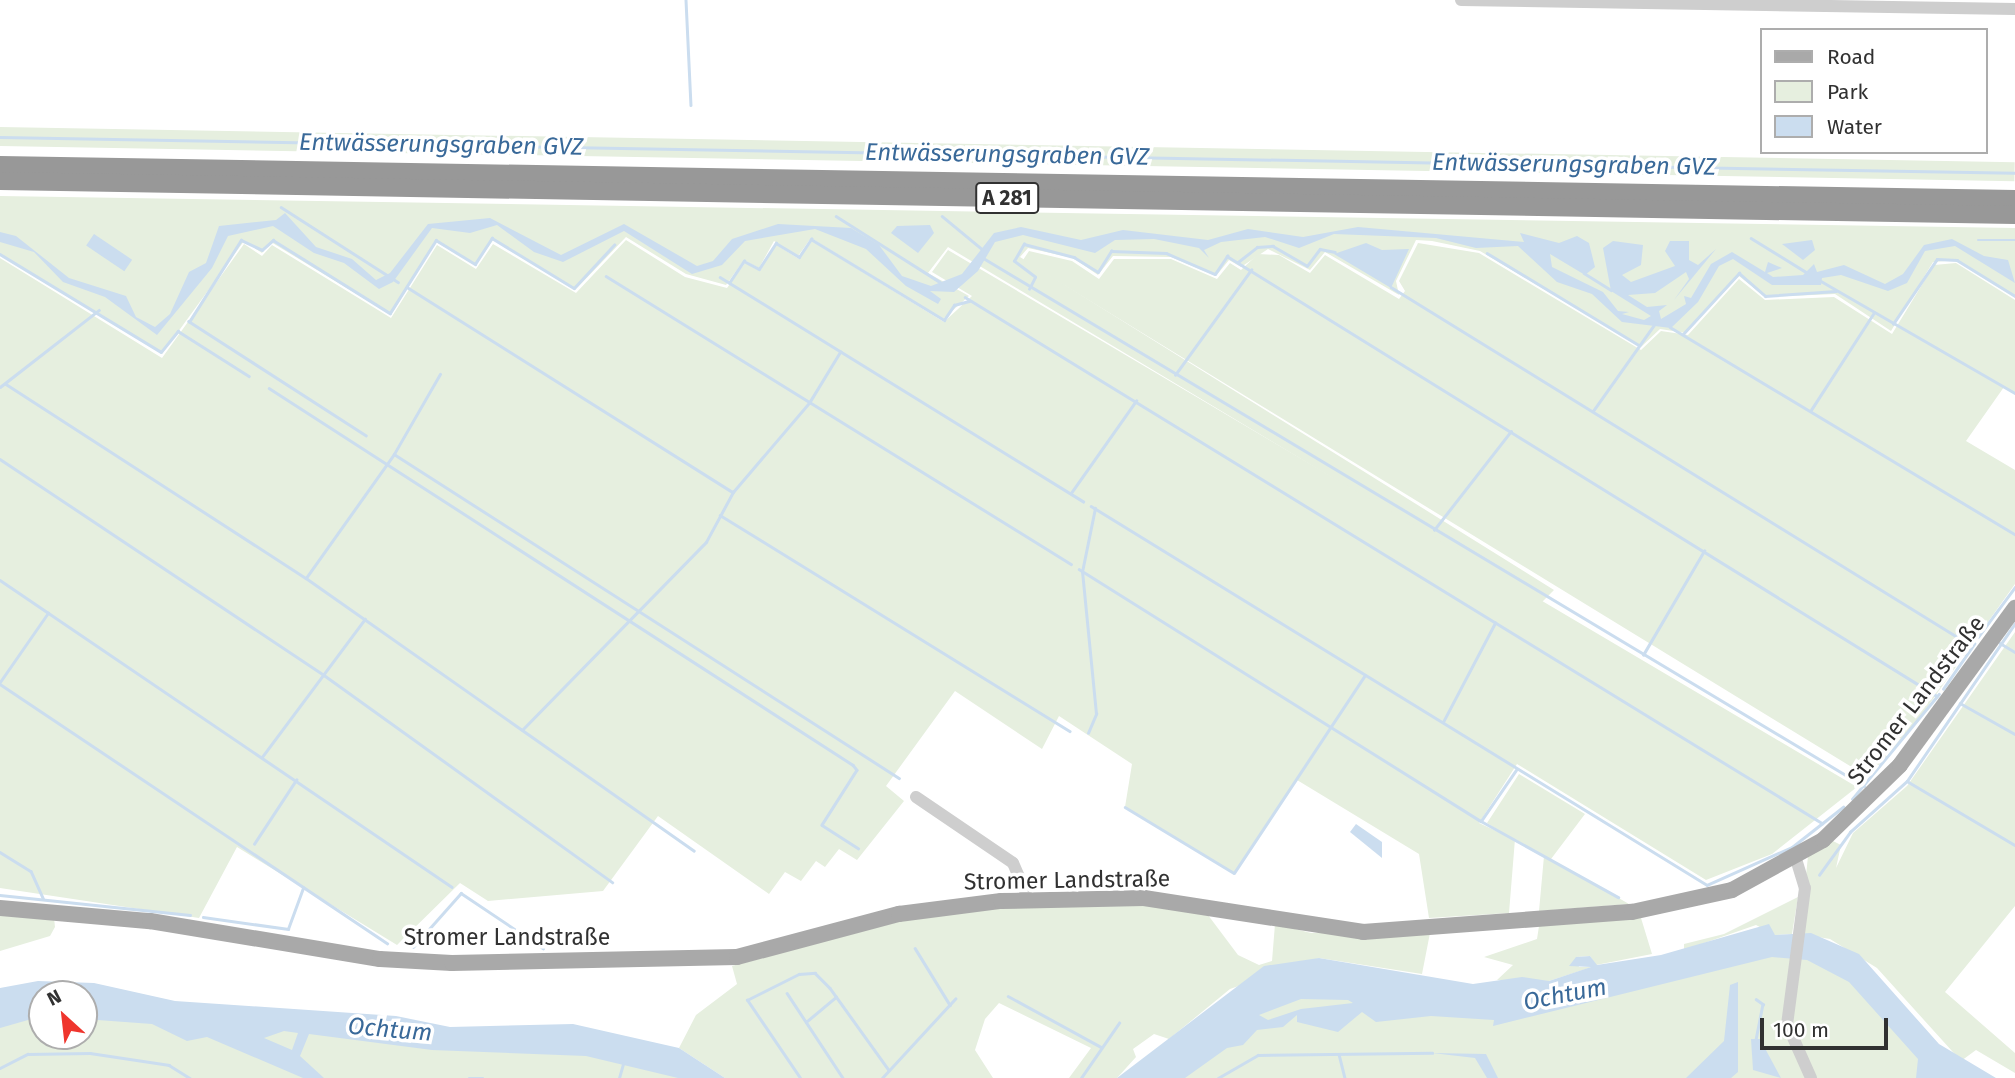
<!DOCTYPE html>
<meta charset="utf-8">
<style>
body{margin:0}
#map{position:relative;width:2015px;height:1078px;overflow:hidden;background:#fff;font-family:"Fira Sans",sans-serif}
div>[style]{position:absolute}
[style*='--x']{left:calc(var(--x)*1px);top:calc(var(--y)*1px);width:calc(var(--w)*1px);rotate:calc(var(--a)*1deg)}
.green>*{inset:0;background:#e6efdf;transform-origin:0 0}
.water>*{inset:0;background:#cbddef;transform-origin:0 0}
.stream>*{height:2.5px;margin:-1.25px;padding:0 1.25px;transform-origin:1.25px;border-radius:1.25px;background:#cbddef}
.minor>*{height:12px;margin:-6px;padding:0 6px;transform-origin:6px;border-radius:6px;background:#cecece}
.major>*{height:16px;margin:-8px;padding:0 8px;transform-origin:8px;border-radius:8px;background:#a9a9a9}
.highway>*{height:18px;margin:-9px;padding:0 9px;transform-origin:9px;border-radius:9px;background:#989898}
span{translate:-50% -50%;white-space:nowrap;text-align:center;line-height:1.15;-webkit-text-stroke:7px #fff;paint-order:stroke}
.shield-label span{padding:2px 5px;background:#fff;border:2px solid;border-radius:5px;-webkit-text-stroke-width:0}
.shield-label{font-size:21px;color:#313131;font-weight:700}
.street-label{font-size:23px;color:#313131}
.water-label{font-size:24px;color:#396999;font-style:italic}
.legend{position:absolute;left:1760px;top:28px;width:228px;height:126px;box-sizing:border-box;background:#fff;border:2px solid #adadad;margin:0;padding:9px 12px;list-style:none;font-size:21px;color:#313131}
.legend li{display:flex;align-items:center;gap:14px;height:35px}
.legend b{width:35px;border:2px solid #adadad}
.north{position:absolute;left:28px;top:980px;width:70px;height:70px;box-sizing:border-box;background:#fff;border:2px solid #adadad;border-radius:50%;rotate:333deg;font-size:19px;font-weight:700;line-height:28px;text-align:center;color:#313131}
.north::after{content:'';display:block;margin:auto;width:24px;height:32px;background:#ef352d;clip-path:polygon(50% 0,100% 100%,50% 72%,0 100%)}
.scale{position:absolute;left:1760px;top:1018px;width:128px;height:32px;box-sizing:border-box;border:4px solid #313131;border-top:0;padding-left:9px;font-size:21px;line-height:24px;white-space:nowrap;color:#313131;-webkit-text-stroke:5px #fff;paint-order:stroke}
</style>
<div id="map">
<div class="green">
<i style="left:0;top:127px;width:2015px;height:19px;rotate:1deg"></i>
<i style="clip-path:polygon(0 196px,2015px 228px,2015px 297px,1957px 260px,1933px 262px,1891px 331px,1835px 294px,1765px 297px,1739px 276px,1686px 333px,1660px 329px,1641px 347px,1480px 251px,1432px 241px,1416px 240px,1396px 281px,1399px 295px,1325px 252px,1310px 270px,1268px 249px,1241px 267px,1229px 260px,1216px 276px,1171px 257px,1113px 256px,1098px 275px,1073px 258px,1028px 248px,1020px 257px,1554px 590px,1541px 603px,948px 247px,928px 273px,969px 296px,943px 319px,811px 238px,798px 256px,774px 241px,759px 268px,744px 260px,726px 285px,686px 274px,626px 237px,575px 290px,493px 240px,476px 265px,436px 242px,391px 315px,271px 242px,262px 253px,244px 241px,162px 354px,0 255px)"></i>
<i style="clip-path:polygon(626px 240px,685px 277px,727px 288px,745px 263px,760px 271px,775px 244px,799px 259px,812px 241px,944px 322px,972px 296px,932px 272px,948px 250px,1857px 787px,1772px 854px,1706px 880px,1517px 764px,1479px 823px,1511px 838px,1487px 823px,1519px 774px,1585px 814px,1551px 859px,1629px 904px,1539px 911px,1544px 856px,1515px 839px,1509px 913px,1429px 918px,1419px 854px,1297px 780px,1234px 873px,1125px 807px,1132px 764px,1059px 716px,1042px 749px,955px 691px,886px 786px,904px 801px,857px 860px,839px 849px,825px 867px,816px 861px,801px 881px,785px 872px,769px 894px,658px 816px,603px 891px,488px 901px,460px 883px,397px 945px,237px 847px,199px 918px,0 888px,0 258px,162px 358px,244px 244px,262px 256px,272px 245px,391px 318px,437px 245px,476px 269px,493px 244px,576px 293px)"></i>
<i style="clip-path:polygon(1418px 243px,1479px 253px,1641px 350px,1661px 331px,1688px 335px,1739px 279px,1765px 300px,1834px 297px,1892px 334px,1934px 265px,1956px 263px,2015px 300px,2015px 393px,2004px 387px,1966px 441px,2015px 470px,2015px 584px,1918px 720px,1868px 777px,1023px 260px,1029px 251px,1072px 261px,1099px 279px,1114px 259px,1171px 259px,1217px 279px,1230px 263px,1241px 270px,1258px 254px,1279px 255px,1310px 273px,1325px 255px,1399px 299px,1405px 291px,1399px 281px)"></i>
<i style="clip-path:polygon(2015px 632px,2015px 906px,1945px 992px,2015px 1053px,2015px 1073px,1976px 1050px,1961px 1061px,1877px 968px,1830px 939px,1800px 934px,1808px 856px,1831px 840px,1841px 845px,1836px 868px,1853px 833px,1907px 786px)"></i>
<i style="clip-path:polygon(1798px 897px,1792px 934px,1775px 935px,1756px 925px,1684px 950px,1684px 944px,1724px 934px)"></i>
<i style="clip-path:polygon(1145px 904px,1205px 911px,1238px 955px,1259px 965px,1272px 961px,1275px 924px,1311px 933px,1430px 933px,1422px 974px,1319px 958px,1230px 989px,1169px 1039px,1154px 1034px,1133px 1049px,1136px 1057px,1117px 1078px,1069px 1078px,1091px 1048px,999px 1003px,985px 1019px,975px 1050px,993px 1078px,725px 1078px,679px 1048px,696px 1015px,737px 984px,732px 966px,946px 909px)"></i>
<i style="clip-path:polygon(0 912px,54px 918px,55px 927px,50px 936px,0 951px)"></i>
<i style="clip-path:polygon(1641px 918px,1652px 954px,1596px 965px,1590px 956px,1576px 957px,1579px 967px,1592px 967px,1549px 981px,1497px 980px,1513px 965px,1484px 957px,1537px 939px,1539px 926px)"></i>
<i style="clip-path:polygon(1812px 938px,1977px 1078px,1137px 1078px,1264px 987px,1522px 994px)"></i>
<i style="clip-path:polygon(evenodd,55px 986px,176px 1009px,575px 1037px,710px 1078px,0 1078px,0 1003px,55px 986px,42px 994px,84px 994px,84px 1036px,42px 1036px,42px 994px)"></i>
</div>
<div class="water">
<i style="clip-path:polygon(285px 213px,316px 247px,352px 259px,376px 280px,390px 273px,428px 224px,490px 218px,561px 255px,624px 224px,697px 266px,713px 261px,732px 239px,778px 224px,851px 228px,879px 245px,902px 276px,931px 286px,962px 274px,994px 233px,1021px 227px,1081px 240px,1123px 230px,1208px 240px,1248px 229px,1303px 237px,1358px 227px,1524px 242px,1520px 233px,1559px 243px,1577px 236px,1589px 243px,1595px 267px,1585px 275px,1550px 254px,1552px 267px,1603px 292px,1618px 311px,1629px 312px,1622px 314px,1644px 320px,1651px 316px,1611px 291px,1603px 248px,1613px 241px,1643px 245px,1641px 265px,1622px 275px,1631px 282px,1675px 266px,1665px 251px,1670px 241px,1689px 241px,1689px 260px,1698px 265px,1716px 249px,1674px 300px,1689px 279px,1686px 272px,1655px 293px,1628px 295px,1647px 307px,1667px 305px,1659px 311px,1661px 319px,1686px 304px,1684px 296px,1691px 298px,1711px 264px,1732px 252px,1765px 272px,1768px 262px,1782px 268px,1767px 273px,1773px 277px,1803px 275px,1814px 264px,1817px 272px,1844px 265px,1885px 284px,1903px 274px,1924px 245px,1952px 239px,1984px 256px,2008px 260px,2015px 283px,1955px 246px,1925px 251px,1907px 283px,1888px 291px,1841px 275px,1822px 278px,1821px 285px,1772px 285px,1733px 259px,1719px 266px,1698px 302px,1671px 328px,1622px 322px,1592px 294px,1557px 282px,1518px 246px,1476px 248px,1436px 238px,1334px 234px,1299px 248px,1265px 237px,1221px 242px,1204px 250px,1209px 258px,1199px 248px,1154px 239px,1115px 240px,1095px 253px,1023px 235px,995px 242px,978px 271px,954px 292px,930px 291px,941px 299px,938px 304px,906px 286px,866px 249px,815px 229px,745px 241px,722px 265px,692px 274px,624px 231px,563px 262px,534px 252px,497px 225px,470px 233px,432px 228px,393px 282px,379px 289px,344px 263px,314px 253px,273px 226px,228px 236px,212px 268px,157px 335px,105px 297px,63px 282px,34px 252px,0 242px,0 232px,16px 236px,69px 278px,126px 296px,136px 317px,155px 327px,170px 314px,189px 272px,206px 263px,219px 226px,276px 220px)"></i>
<i style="clip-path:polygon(897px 226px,930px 225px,934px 233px,918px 253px,891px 233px)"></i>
<i style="left:94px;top:234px;width:46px;height:14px;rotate:34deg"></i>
<i style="clip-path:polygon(1812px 240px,1815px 250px,1803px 260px,1782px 244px)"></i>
<i style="clip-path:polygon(1366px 243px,1382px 250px,1409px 249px,1391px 288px,1334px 254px)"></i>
<i style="clip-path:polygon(1356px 824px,1382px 842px,1382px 858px,1350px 832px)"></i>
<i style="clip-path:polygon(evenodd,1769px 924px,1775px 935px,1811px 933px,1859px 954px,1939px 1044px,1996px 1078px,1916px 1078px,1918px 1059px,1849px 982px,1807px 960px,1772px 957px,1493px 1026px,1494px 1020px,1431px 1016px,1376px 1022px,1362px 1012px,1338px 1032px,1297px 1022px,1297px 1015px,1283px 1027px,1257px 1030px,1243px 1045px,1227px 1048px,1185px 1078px,1117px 1078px,1264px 966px,1319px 958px,1473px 984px,1522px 977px,1549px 981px,1591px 967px,1569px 966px,1576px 957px,1590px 956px,1597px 965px,1661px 955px,1769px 924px,1301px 999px,1348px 1000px,1353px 1003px,1301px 1009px,1268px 1020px,1259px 1015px,1301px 999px)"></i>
<i style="clip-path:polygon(evenodd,38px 981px,94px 983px,175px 1001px,396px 1016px,450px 1027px,573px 1024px,679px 1048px,725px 1078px,678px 1078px,586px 1056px,432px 1050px,309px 1034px,300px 1056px,324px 1078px,303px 1078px,207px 1037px,187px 1041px,152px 1024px,84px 1019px,84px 994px,42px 994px,42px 1016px,0 1028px,0 988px,38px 981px,284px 1031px,298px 1033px,292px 1050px,264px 1038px,284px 1031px)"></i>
<i style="clip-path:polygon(1738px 982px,1738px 1072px,1731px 1078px,1686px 1078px,1724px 1041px,1730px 985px)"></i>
<i style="clip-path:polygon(1751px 1039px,1760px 1039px,1781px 1078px,1753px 1070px)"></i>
<i style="clip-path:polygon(1432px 1053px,1486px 1054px,1498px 1078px,1487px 1078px,1475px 1058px)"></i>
</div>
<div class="stream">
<i style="--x:686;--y:0;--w:105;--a:87.3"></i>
<i style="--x:0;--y:137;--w:2015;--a:1.02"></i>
<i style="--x:281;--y:207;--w:139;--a:32.7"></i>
<i style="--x:836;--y:216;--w:123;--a:32.4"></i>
<i style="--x:942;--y:216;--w:52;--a:39.5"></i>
<i style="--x:1751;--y:238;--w:65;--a:31.7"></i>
<i style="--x:1978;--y:240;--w:37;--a:0"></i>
<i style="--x:1487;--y:253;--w:178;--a:31.2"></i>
<i style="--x:0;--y:254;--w:188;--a:31.3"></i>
<i style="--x:161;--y:352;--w:27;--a:-51"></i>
<i style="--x:178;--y:331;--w:84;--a:32.4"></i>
<i style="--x:985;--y:259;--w:1025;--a:30.94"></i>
<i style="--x:1238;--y:262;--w:24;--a:-38"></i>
<i style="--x:1257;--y:247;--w:16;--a:-4"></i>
<i style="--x:1273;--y:246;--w:39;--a:30"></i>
<i style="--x:1307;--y:266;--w:21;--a:-53"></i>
<i style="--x:1320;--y:249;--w:15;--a:11"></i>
<i style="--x:1584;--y:273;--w:32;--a:32"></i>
<i style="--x:606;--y:276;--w:547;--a:31.77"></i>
<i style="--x:720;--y:277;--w:427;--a:31.7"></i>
<i style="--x:1821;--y:281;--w:224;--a:30"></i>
<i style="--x:729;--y:283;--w:27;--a:-56"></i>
<i style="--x:744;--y:261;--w:17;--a:28"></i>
<i style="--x:759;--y:269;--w:31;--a:-57"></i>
<i style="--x:776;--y:243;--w:27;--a:31"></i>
<i style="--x:799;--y:257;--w:22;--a:-56"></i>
<i style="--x:811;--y:239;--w:156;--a:31.3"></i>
<i style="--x:944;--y:320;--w:18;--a:-56"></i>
<i style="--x:954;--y:305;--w:16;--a:-15"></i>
<i style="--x:407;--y:287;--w:385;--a:32.2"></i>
<i style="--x:1391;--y:287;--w:683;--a:31.71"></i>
<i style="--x:1029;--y:289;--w:13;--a:-63"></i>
<i style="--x:1035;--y:277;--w:26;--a:-143"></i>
<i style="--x:1014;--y:261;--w:20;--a:-60"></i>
<i style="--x:1024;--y:244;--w:52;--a:14.6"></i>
<i style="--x:1074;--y:257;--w:28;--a:32"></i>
<i style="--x:1098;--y:272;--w:25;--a:-58"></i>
<i style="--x:1111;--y:251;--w:55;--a:2.1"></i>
<i style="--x:1166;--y:253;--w:53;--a:23.2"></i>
<i style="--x:1215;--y:274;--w:22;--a:-56"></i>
<i style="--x:1227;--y:256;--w:835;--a:31.79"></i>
<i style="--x:965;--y:297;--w:1006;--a:31.54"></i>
<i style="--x:1893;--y:324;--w:78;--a:-55.9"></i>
<i style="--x:1937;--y:259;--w:20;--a:3"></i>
<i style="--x:1957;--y:260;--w:68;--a:31.8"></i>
<i style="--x:1670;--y:327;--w:402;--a:31"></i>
<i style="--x:1683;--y:334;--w:83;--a:-47.4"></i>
<i style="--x:1739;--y:273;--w:35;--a:41"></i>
<i style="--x:1765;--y:296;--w:71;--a:-4"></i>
<i style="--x:1175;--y:375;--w:130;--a:-54.1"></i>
<i style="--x:6;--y:384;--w:357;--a:32.9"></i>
<i style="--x:306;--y:578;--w:474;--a:35.1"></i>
<i style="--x:0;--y:387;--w:125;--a:-37.9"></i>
<i style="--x:269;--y:388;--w:695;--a:32.84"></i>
<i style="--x:853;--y:765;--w:6;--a:51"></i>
<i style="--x:857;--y:770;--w:65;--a:122.5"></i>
<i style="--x:822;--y:825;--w:43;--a:32.6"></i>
<i style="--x:1811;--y:410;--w:114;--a:-57.1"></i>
<i style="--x:1593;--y:411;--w:105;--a:-54.7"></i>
<i style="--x:366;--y:436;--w:211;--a:-147.2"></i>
<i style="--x:189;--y:322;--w:97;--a:-57.6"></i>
<i style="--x:241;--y:240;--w:23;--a:25"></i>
<i style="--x:262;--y:250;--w:15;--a:-42"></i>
<i style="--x:273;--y:240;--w:138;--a:32"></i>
<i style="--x:390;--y:313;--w:86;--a:-57.8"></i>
<i style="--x:436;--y:240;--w:46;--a:31.6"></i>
<i style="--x:475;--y:264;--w:31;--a:-57"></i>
<i style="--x:492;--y:238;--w:96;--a:31.4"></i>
<i style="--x:574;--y:288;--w:59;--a:-47.1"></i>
<i style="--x:394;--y:454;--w:600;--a:32.68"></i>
<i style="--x:0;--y:459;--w:389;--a:33.7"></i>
<i style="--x:324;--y:675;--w:355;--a:35.7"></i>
<i style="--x:1071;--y:493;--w:113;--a:-54.8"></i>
<i style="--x:1091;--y:506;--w:723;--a:31.6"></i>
<i style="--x:1707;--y:885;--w:93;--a:-24.1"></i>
<i style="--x:1792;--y:847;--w:65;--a:-38.1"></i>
<i style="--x:720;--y:515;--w:411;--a:31.7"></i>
<i style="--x:1434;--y:530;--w:125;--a:-52.1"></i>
<i style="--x:1079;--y:569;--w:474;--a:32.1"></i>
<i style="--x:1481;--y:821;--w:157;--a:29"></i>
<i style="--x:306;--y:578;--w:152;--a:-54.6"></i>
<i style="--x:394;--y:454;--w:92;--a:-60.1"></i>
<i style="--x:0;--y:580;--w:546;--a:34.18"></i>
<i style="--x:1978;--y:637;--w:62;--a:-53.5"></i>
<i style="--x:2000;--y:643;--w:17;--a:31"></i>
<i style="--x:1643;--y:655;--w:121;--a:-59.6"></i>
<i style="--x:0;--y:682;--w:84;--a:-55.2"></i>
<i style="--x:0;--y:684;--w:466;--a:33.8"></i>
<i style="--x:1943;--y:689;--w:55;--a:-55.4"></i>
<i style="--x:1960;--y:703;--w:63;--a:29.4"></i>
<i style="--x:1443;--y:722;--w:112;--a:-62.3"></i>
<i style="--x:522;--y:730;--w:263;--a:-45.6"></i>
<i style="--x:706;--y:542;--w:57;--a:-61.6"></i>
<i style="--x:733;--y:492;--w:117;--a:-49.5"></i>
<i style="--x:809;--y:403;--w:60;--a:-58.7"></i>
<i style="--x:1088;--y:733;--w:21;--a:-67"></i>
<i style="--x:1096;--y:714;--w:143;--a:-95.6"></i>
<i style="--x:1082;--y:572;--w:65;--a:-78.5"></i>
<i style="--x:262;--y:757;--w:172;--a:-53.3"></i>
<i style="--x:1907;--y:781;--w:126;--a:30.7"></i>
<i style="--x:1852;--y:799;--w:136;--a:-50.4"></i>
<i style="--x:1125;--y:807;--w:127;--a:31.2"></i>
<i style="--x:1234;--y:873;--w:237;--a:-56.5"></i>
<i style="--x:1481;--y:821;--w:62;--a:-55.5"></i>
<i style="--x:254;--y:844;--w:77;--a:-56.7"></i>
<i style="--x:0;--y:852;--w:36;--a:32"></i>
<i style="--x:31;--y:871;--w:30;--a:66"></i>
<i style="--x:1819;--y:875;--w:53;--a:-54.2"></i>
<i style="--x:1850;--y:832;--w:76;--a:-41.8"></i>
<i style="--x:1907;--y:781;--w:191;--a:-55.6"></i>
<i style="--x:0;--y:895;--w:191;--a:6"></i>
<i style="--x:203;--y:917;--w:86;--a:8"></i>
<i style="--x:288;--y:929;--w:44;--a:-69.9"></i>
<i style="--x:413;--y:947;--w:72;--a:-48.4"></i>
<i style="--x:461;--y:893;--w:99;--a:33.9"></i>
<i style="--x:915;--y:948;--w:67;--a:58.4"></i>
<i style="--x:787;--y:993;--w:102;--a:56.6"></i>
<i style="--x:1008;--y:996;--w:106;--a:28.7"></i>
<i style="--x:1756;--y:999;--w:9;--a:36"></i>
<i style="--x:1763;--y:1004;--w:37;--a:101"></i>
<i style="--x:806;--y:1022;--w:39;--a:-40"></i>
<i style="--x:1339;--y:1054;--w:25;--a:76"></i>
<i style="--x:0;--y:1068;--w:31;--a:-27"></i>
<i style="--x:28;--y:1054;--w:62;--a:-0.9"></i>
<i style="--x:90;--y:1053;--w:80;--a:8.6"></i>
<i style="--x:169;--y:1065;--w:25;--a:32"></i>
<i style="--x:469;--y:1078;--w:14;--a:0"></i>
<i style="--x:619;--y:1078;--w:15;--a:-74"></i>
<i style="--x:800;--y:1078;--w:94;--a:-124.2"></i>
<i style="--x:747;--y:1000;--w:58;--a:-26.6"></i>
<i style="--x:799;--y:974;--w:16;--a:-4"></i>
<i style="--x:815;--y:973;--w:21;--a:45"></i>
<i style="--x:830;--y:988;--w:101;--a:54.3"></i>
<i style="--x:882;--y:1078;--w:108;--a:-47.3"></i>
<i style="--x:1081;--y:1078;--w:67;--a:-55.4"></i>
<i style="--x:1218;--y:1078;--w:46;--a:-29.9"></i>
<i style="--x:1258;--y:1055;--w:174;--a:-0.7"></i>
</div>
<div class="minor">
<i style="--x:1461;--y:0;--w:554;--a:0.93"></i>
<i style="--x:916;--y:797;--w:117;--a:34.2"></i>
<i style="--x:1013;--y:863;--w:40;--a:66.6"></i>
<i style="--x:1796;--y:859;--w:30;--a:73"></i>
<i style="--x:1805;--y:888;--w:137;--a:97.5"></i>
<i style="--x:1787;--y:1024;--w:59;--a:66"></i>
</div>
<div class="major">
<i style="--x:0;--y:908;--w:151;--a:5"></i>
<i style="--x:150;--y:921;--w:233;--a:9.4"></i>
<i style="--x:380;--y:959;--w:72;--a:3.2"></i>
<i style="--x:452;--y:963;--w:285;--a:-1.2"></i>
<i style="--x:737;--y:957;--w:168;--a:-14.9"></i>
<i style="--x:899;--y:914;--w:103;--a:-7.3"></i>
<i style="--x:1001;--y:901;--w:143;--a:-1.2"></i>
<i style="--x:1144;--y:898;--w:222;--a:8.8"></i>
<i style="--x:1363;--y:932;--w:270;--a:-4.3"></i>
<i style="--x:1632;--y:912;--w:102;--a:-12.4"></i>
<i style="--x:1732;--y:890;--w:104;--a:-28.8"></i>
<i style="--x:1823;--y:840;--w:107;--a:-44.2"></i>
<i style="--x:1900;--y:765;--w:195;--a:-53.8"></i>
</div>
<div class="highway">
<i style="--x:0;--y:165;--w:2015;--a:0.97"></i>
<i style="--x:0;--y:181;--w:2015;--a:0.97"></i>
</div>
<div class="shield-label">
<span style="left:1007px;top:198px">A 281</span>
</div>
<div class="street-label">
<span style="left:1916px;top:700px;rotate:-52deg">Stromer Landstraße</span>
<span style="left:1067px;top:880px;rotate:-1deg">Stromer Landstraße</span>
<span style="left:507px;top:937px">Stromer Landstraße</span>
</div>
<div class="water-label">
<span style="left:441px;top:145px;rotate:1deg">Entwässerungsgraben GVZ</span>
<span style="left:1007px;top:155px;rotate:1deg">Entwässerungsgraben GVZ</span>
<span style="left:1574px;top:165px;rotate:1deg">Entwässerungsgraben GVZ</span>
<span style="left:1565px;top:995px;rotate:-11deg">Ochtum</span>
<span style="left:390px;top:1030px;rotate:5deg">Ochtum</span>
</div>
<ul class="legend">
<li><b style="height:9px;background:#a9a9a9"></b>Road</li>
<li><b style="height:19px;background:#e6efdf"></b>Park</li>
<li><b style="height:19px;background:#cbddef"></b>Water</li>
</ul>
<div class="north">N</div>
<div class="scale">100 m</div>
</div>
